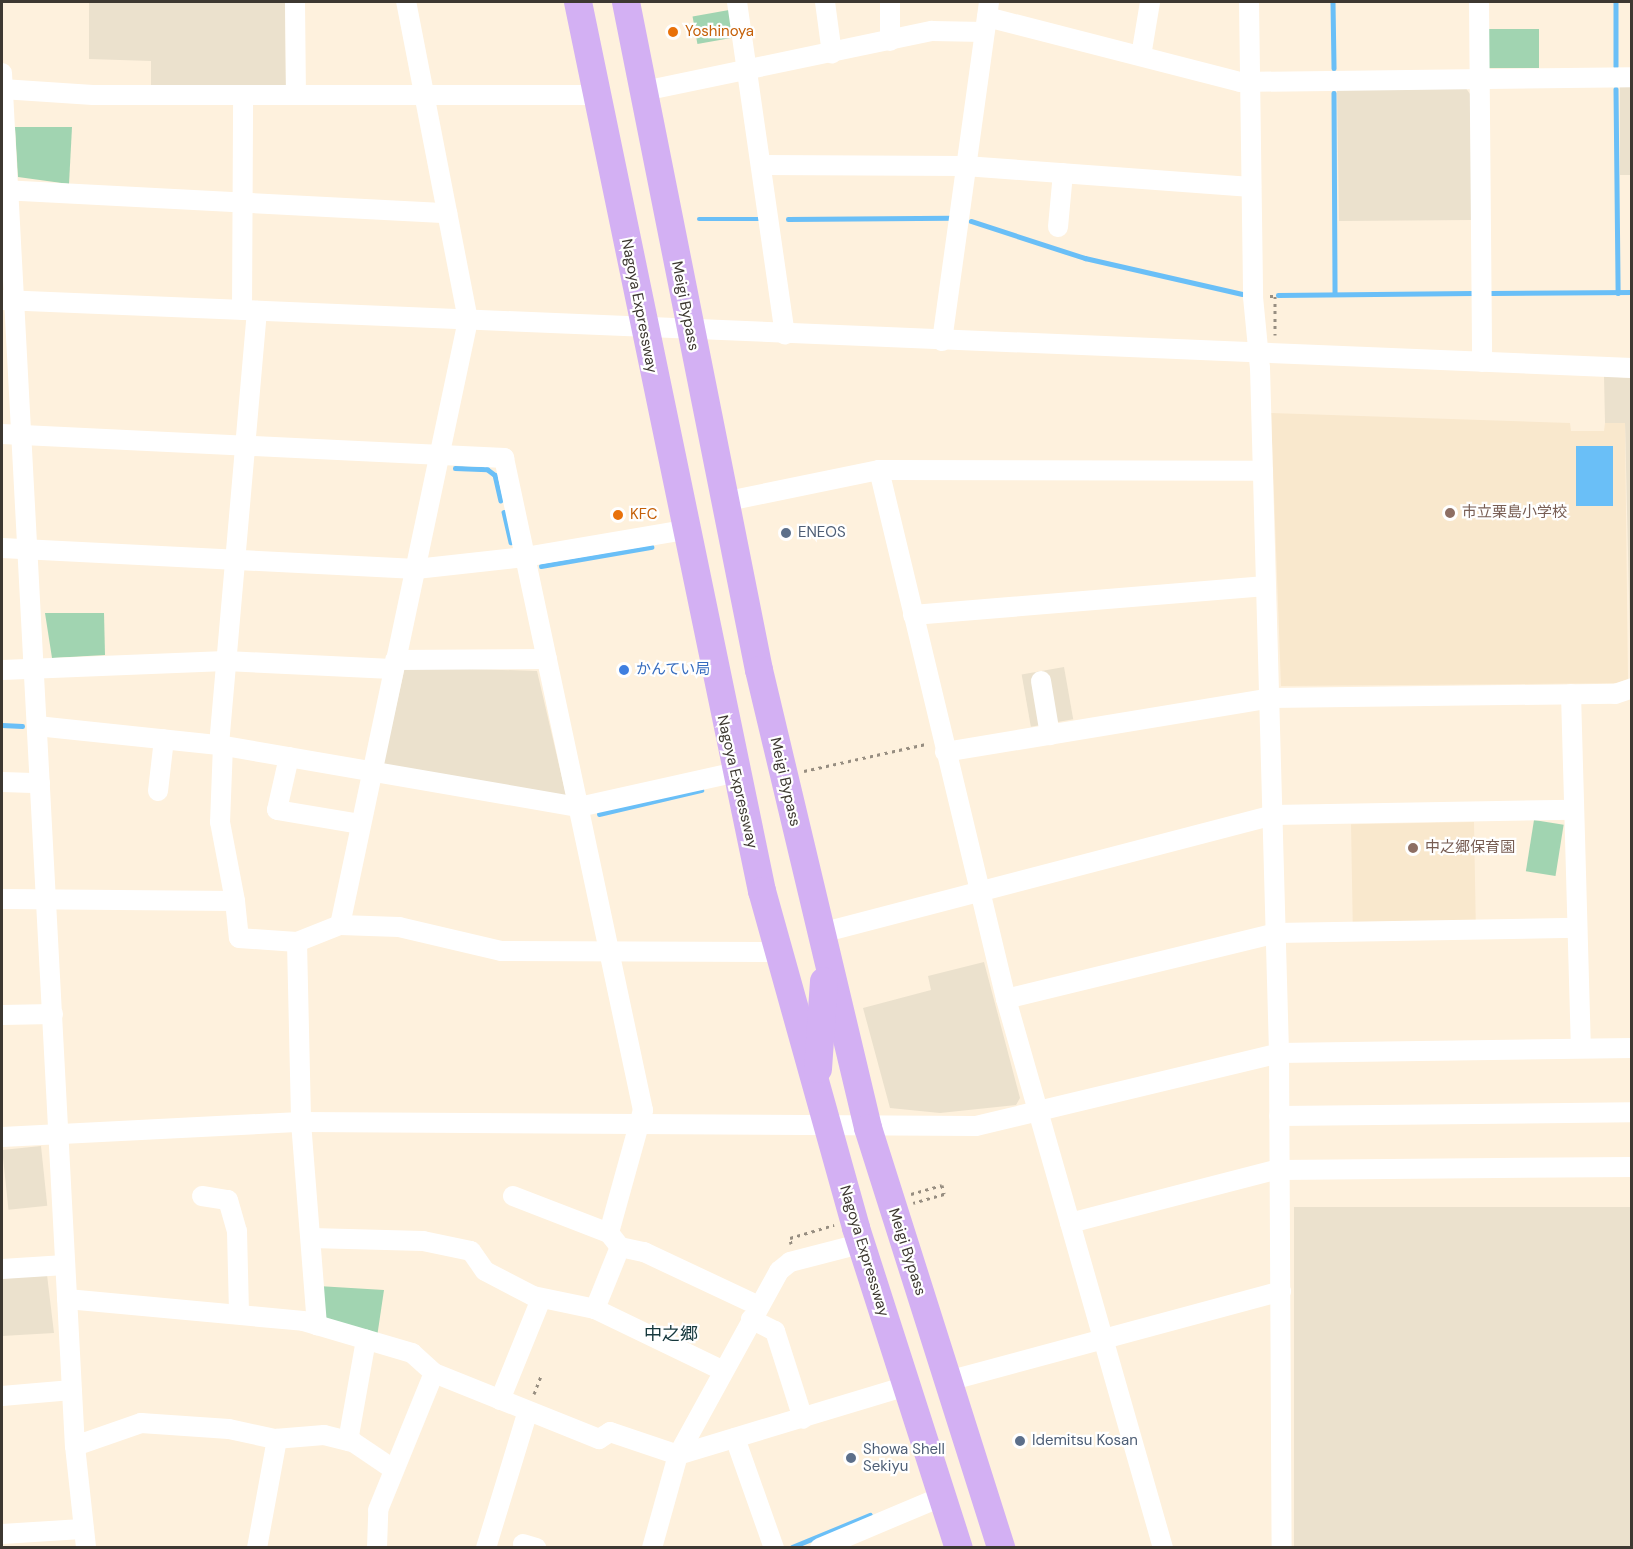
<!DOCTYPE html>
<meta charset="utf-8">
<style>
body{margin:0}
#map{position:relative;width:1633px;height:1549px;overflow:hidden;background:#fef1dd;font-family:"DM Sans","Noto Sans JP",sans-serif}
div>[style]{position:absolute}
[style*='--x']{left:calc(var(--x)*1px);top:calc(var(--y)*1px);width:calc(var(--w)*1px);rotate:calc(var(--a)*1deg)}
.industrial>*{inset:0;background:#ebe1cd;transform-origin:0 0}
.built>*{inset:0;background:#f9e8cd;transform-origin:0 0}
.green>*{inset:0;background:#a1d4b1;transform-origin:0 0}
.water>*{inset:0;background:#6abff7;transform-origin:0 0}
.stream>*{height:4.5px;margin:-2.25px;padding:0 2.25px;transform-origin:2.25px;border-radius:2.25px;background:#6abff7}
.path>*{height:3px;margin-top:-1.5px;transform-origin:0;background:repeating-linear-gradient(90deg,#978e81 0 3px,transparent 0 7.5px)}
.minor>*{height:20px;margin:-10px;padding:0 10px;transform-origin:10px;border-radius:10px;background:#fff}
.highway>*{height:28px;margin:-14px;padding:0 14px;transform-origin:14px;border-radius:14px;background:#d3b0f3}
.dots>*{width:16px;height:16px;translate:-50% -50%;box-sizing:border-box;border:3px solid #fff;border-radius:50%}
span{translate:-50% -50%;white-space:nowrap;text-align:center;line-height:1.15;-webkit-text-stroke:4.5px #fff;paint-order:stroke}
.food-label{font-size:15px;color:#c56008}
.left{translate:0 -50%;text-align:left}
.street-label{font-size:15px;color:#3d3831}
.education-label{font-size:15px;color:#785e54}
.service-label{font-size:15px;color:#4e5e75}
.shop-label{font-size:15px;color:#366cbe}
.quarter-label{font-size:18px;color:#16383d}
.frame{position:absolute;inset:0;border:3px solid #3d3831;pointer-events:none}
</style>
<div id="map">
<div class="industrial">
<i style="clip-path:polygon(89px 2px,285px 2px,286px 88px,151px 87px,151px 61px,89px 59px)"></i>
<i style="left:1620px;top:85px;width:11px;height:90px"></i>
<i style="clip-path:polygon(1465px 87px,1470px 94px,1472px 220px,1339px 221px,1337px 88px)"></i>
<i style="clip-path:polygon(1604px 376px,1631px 378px,1631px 683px,1625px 423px,1605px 423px)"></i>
<i style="clip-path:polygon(405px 667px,537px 671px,566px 795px,561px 799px,383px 764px)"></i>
<i style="left:1064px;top:667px;width:53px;height:43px;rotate:80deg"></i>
<i style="clip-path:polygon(984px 962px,1020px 1098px,1016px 1105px,940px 1113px,890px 1108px,863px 1008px,931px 990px,928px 976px)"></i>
<i style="left:41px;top:1146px;width:60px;height:39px;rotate:84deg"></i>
<i style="left:1631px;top:1207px;width:340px;height:337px;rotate:90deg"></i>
<i style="clip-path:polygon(47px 1275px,54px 1333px,2px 1336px,2px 1278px)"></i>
</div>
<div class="built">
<i style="clip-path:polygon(1271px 413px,1570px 423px,1571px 431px,1604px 431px,1605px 423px,1625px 423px,1628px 683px,1281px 686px)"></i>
<i style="left:1474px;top:822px;width:99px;height:123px;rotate:89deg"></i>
</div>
<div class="green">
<i style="left:729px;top:10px;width:28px;height:37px;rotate:80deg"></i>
<i style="left:1539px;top:29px;width:39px;height:51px;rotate:90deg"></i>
<i style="clip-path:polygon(15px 127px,72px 127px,69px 184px,18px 177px)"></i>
<i style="clip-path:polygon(45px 613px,104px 613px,105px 655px,52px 658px)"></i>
<i style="left:1534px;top:820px;width:30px;height:52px;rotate:9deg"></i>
<i style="clip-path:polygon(318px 1286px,384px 1290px,377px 1337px,321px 1322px)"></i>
</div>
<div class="water">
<i style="left:1576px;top:446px;width:37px;height:60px"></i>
</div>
<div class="stream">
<i style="--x:1333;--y:2;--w:66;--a:89.1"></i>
<i style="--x:1616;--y:2;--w:64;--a:90"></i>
<i style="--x:1616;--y:89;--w:204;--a:89.4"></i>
<i style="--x:1334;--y:93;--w:201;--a:89.7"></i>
<i style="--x:699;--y:219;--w:60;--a:0"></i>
<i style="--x:788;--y:219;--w:162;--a:-0.4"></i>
<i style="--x:971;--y:221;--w:120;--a:18"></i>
<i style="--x:1085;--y:258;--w:161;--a:12.9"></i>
<i style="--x:1491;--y:293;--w:141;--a:-0.4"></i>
<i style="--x:1278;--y:295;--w:194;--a:-0.6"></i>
<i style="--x:455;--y:468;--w:32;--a:2"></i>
<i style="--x:487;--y:469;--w:10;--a:37"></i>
<i style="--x:495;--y:475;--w:26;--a:77"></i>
<i style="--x:504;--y:512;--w:31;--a:77"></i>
<i style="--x:541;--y:566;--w:112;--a:-9.8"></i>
<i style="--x:2;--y:725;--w:20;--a:3"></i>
<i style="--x:599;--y:814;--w:105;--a:-13.2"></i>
<i style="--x:792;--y:1547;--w:84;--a:-22.3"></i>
</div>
<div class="path">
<i style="--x:1270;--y:296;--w:5;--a:0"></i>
<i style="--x:1275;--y:296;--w:39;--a:90"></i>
<i style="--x:804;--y:771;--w:125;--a:-12.5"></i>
<i style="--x:911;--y:1194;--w:32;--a:-16"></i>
<i style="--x:942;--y:1185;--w:9;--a:77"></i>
<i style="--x:944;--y:1194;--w:32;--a:164"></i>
<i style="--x:791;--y:1244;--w:6;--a:-99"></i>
<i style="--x:790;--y:1238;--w:46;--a:-16.5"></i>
<i style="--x:534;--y:1394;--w:22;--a:-69"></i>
</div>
<div class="minor">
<i style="--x:295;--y:2;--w:93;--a:89.4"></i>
<i style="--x:737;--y:2;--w:336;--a:81.8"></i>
<i style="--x:825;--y:2;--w:52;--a:82.3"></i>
<i style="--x:890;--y:2;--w:39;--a:90"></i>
<i style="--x:1249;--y:2;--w:295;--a:89.2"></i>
<i style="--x:1253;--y:297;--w:71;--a:84.4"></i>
<i style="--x:1260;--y:368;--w:685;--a:88.41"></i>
<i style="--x:1279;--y:1053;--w:495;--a:89.7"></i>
<i style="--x:1479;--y:2;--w:360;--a:89.5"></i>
<i style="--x:987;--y:17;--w:261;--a:14.4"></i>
<i style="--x:1240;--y:82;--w:392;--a:-0.7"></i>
<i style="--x:1141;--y:56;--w:55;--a:-80.5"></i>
<i style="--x:2;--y:73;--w:1375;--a:86.96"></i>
<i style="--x:75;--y:1446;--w:103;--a:83.8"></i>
<i style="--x:2;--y:89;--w:91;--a:3.8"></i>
<i style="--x:93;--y:95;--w:501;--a:0"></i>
<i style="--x:644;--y:91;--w:294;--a:-11.8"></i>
<i style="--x:932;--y:31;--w:52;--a:1.1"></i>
<i style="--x:761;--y:165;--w:204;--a:0.3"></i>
<i style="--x:965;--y:166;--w:287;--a:4.2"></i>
<i style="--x:2;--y:190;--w:446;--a:3"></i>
<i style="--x:1058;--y:227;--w:54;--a:-84.7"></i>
<i style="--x:2;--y:300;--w:1631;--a:2.39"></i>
<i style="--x:242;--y:310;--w:215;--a:-89.7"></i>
<i style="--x:942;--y:341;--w:342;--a:-82.1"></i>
<i style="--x:2;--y:434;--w:503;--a:2.74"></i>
<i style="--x:504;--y:458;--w:667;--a:77.97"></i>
<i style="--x:643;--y:1110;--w:128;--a:105.5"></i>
<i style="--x:609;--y:1233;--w:18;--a:52"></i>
<i style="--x:620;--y:1247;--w:67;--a:112"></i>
<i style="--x:879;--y:470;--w:544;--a:76.5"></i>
<i style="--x:1006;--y:999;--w:571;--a:74.04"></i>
<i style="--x:723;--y:502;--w:159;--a:-11.6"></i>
<i style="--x:879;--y:470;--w:384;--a:0.1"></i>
<i style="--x:2;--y:548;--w:415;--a:2.9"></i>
<i style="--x:416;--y:569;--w:110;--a:-6.3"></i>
<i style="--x:525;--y:557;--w:155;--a:-9.6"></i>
<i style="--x:913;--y:615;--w:354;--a:-4.7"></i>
<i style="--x:395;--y:660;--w:152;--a:-0.4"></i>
<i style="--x:2;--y:670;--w:224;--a:-2.3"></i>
<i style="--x:226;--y:661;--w:166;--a:2.8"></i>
<i style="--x:1041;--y:681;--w:55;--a:80.5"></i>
<i style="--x:1571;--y:694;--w:354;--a:88.4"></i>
<i style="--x:37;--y:726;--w:183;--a:6"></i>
<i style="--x:219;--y:745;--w:365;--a:9.8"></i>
<i style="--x:579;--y:807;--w:153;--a:-12.5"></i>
<i style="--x:219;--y:745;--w:436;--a:-85"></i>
<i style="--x:223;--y:745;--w:77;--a:92.2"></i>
<i style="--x:220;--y:822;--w:80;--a:79.2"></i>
<i style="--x:945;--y:752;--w:329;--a:-9.4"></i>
<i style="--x:1270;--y:698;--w:345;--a:-0.7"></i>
<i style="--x:1615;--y:694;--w:18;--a:-19"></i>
<i style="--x:289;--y:757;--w:54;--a:102.8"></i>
<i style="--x:277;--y:810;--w:85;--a:9.5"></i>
<i style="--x:2;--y:782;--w:38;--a:2"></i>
<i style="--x:158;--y:791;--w:52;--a:-83.4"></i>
<i style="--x:2;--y:899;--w:233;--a:0.5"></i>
<i style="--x:235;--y:901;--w:37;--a:84"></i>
<i style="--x:239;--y:938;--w:58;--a:3.9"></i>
<i style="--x:297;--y:942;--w:46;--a:-21.6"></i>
<i style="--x:340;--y:925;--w:59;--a:1.9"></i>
<i style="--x:399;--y:927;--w:105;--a:13.2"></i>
<i style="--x:501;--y:951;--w:268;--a:0.2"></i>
<i style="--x:340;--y:925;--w:618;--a:-78.05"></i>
<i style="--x:468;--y:320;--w:324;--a:-101"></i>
<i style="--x:821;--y:933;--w:467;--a:-14.6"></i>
<i style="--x:1273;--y:815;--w:300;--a:-1"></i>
<i style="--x:297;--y:942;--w:180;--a:88.7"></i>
<i style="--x:301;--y:1122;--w:204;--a:85.5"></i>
<i style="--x:1006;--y:999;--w:278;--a:-13.7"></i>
<i style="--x:1276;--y:933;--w:301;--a:-1"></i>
<i style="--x:2;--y:1015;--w:51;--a:-1.1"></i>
<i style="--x:1279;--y:1116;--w:353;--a:-0.6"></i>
<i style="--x:2;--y:1137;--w:299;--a:-2.9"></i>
<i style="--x:301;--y:1122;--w:675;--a:0.34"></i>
<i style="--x:976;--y:1126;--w:312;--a:-13.5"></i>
<i style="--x:1279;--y:1053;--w:353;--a:-0.8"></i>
<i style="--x:1279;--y:1170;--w:353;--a:-0.5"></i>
<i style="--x:202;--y:1196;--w:26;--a:9"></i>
<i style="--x:228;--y:1200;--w:32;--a:74"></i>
<i style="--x:237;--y:1231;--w:83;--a:88.6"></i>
<i style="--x:513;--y:1196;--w:103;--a:21.1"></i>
<i style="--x:1070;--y:1223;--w:216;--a:-14.5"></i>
<i style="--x:311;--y:1238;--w:112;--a:1.5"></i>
<i style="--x:423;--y:1241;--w:49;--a:11.8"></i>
<i style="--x:471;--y:1251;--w:24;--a:55"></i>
<i style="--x:485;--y:1271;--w:54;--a:27.5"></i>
<i style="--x:533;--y:1296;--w:63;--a:11.8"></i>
<i style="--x:595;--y:1309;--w:141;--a:25.7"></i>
<i style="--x:620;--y:1247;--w:25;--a:12"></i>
<i style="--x:644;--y:1252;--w:127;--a:25.2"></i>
<i style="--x:2;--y:1269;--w:63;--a:-3.6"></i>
<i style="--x:67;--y:1299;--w:237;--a:5.3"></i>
<i style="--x:303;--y:1321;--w:114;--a:16.4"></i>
<i style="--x:412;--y:1353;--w:30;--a:42"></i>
<i style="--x:434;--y:1373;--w:178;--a:21.8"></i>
<i style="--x:599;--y:1439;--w:13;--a:-32"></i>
<i style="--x:610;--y:1432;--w:72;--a:18.7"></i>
<i style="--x:678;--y:1455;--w:225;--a:-16.8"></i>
<i style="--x:751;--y:1319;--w:27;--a:27"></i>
<i style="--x:775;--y:1331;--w:92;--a:72.3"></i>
<i style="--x:948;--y:1381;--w:345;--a:-15.1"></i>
<i style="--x:2;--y:1396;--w:70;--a:-4.9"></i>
<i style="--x:500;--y:1400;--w:109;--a:-67.9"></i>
<i style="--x:735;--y:1438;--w:117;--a:70.5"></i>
<i style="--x:348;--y:1441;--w:103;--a:-79.9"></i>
<i style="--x:75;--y:1446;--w:70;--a:-19.2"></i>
<i style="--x:141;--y:1423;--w:88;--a:3.9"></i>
<i style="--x:229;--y:1429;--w:47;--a:12.3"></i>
<i style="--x:275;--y:1439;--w:49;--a:-4.7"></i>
<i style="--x:324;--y:1435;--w:30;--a:14"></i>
<i style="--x:353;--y:1442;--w:48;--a:34"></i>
<i style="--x:2;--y:1534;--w:80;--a:-3.6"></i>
<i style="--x:523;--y:1544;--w:14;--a:17"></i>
<i style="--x:257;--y:1548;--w:111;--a:-79.6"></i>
<i style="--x:377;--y:1548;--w:38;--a:-88"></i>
<i style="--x:378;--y:1510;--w:148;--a:-67.8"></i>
<i style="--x:486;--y:1548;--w:143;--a:-73"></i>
<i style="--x:652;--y:1548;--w:97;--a:-74.4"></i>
<i style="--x:678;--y:1455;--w:210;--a:-61.2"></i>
<i style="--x:779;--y:1271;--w:14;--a:-39"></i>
<i style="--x:790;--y:1262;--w:60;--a:-14.5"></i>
<i style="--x:820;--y:1548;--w:121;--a:-22.9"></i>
</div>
<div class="highway">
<i style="--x:578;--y:2;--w:908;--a:78.31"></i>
<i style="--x:762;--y:891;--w:350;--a:74.4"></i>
<i style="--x:856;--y:1228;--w:336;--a:72.2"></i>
<i style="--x:626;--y:2;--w:681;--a:78.74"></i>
<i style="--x:759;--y:670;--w:471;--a:76.6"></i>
<i style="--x:868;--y:1128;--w:441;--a:72.4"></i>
<i style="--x:818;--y:1069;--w:88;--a:-86.1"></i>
</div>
<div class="dots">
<i style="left:673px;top:32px;background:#e8710a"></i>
<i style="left:1450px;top:513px;background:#8d6e63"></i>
<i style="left:618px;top:515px;background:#e8710a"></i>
<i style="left:786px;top:533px;background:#5c6f8a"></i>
<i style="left:624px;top:670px;background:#3f7fe0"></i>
<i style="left:1413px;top:848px;background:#8d6e63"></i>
<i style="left:1020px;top:1441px;background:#5c6f8a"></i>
<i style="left:851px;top:1458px;background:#5c6f8a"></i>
</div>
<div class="food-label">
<span class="left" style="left:685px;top:32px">Yoshinoya</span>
<span class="left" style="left:630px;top:515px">KFC</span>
</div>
<div class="street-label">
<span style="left:639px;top:306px;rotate:79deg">Nagoya Expressway</span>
<span style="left:685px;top:306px;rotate:79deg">Meigi Bypass</span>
<span style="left:737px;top:782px;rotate:77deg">Nagoya Expressway</span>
<span style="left:785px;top:782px;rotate:77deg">Meigi Bypass</span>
<span style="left:864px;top:1251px;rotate:73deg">Nagoya Expressway</span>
<span style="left:907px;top:1252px;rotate:72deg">Meigi Bypass</span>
</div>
<div class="education-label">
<span class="left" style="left:1462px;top:513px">市立栗島小学校</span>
<span class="left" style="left:1425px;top:848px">中之郷保育園</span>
</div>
<div class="service-label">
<span class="left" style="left:798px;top:533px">ENEOS</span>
<span class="left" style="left:1032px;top:1441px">Idemitsu Kosan</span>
<span class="left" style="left:863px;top:1458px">Showa Shell<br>Sekiyu</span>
</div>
<div class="shop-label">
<span class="left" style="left:636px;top:670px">かんてい局</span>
</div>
<div class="quarter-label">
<span style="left:671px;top:1334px">中之郷</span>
</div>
<div class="frame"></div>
</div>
